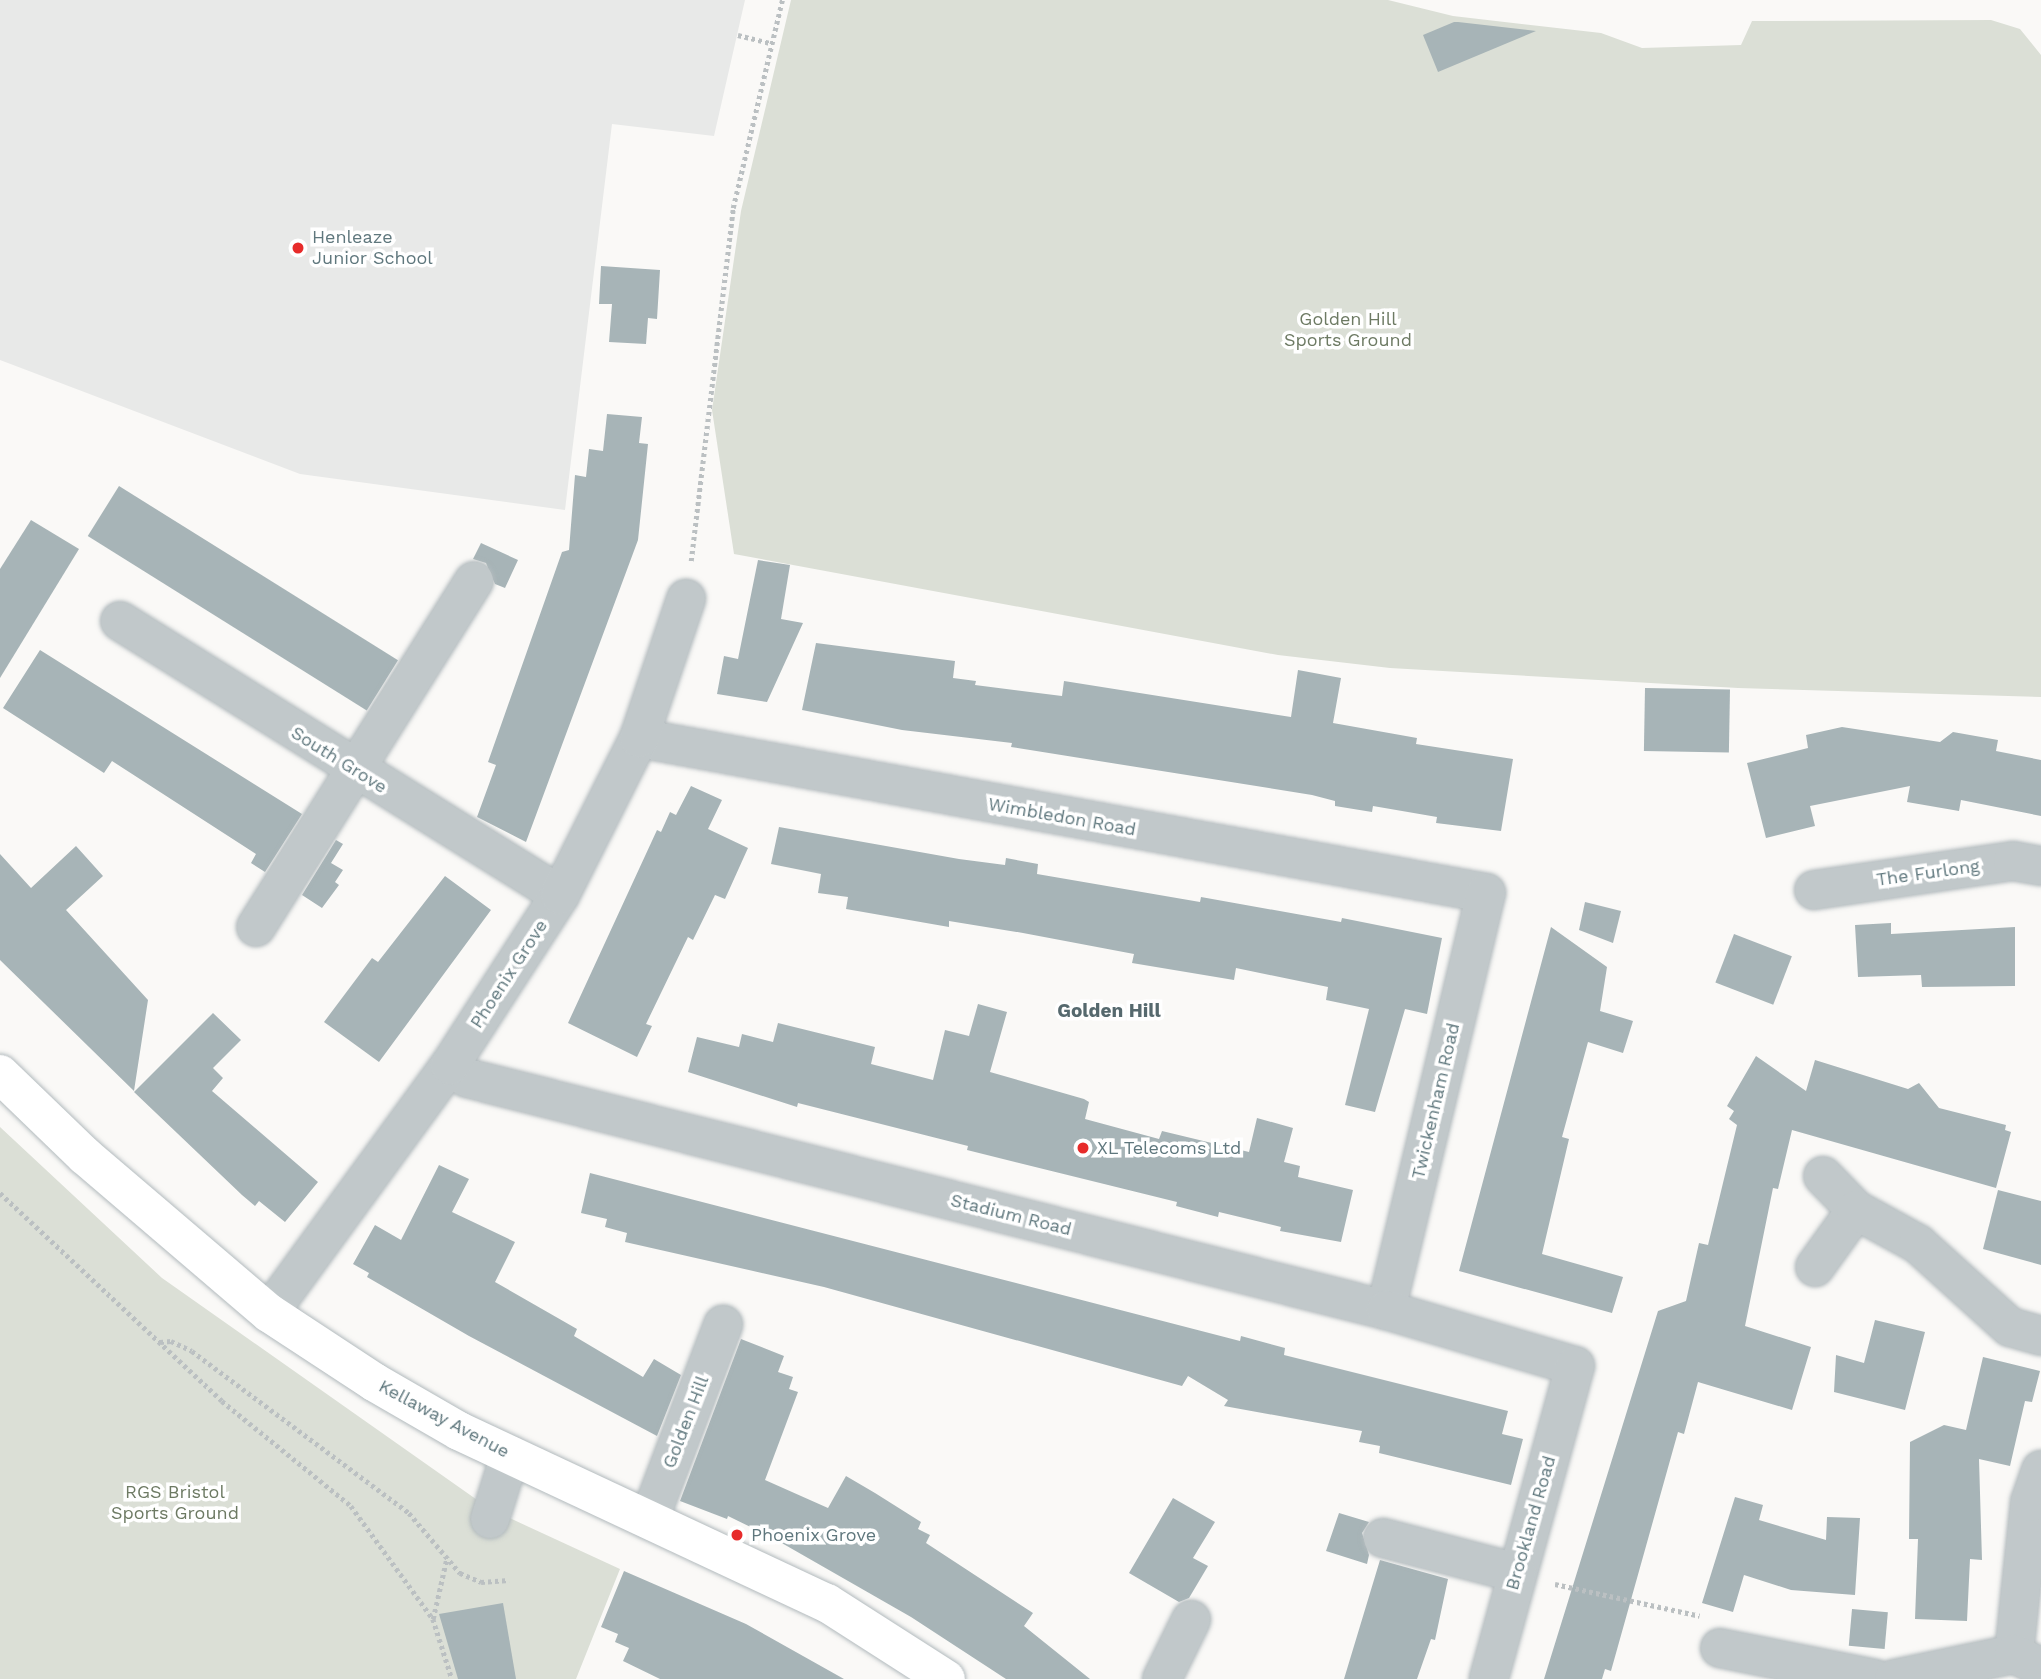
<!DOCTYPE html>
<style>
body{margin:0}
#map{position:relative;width:2041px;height:1679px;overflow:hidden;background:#faf9f7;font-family:"Work Sans",sans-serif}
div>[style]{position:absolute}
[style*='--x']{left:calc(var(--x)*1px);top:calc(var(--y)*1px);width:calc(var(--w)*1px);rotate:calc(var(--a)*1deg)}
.built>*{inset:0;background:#e8e9e8}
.green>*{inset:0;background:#dbdfd6}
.building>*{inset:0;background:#a7b4b7;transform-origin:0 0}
.path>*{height:4.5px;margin-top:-2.25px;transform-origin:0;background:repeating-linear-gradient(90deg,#bbc0c2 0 3.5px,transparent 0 7px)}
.roads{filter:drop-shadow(0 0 2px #b2babd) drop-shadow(0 0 2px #b2babd)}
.minor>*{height:38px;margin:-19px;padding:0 19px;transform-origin:19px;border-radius:19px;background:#c1c8ca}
.major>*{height:38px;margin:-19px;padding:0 19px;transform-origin:19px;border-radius:19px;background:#fff}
.dots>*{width:19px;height:19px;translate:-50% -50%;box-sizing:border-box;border:4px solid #fff;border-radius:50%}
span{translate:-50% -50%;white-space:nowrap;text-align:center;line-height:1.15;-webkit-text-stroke:7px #fff;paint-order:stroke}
.poi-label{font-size:18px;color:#5f777d}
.left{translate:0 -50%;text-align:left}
.park-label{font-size:18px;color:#6d7a63}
.street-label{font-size:18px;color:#5f777d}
.neighbourhood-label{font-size:19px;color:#56696e;font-weight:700}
</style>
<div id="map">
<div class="built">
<i style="clip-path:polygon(0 0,745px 0,714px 136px,612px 124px,565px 510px,300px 474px,0 360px)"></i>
</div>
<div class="green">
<i style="clip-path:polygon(791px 0,1388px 0,1453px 16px,1601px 33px,1642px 48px,1741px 45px,1752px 21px,1991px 20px,2020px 29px,2041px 55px,2041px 697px,1738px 688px,1390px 668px,1278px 655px,734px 554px,712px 410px,741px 211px)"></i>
<i style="clip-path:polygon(0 1127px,162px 1278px,490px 1509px,620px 1569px,576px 1679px,0 1679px)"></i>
</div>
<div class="building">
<i style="clip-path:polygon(1454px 22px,1458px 22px,1536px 31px,1438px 72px,1423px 35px)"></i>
<i style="clip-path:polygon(601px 266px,660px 270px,657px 319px,648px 318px,646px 344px,609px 342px,612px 304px,599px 304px)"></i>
<i style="clip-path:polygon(607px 414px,642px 417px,639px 443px,648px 444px,638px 540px,526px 842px,477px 817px,496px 765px,488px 762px,562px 552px,569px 550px,575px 475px,586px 477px,589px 449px,603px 451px)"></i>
<i style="left:119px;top:486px;width:329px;height:59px;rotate:32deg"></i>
<i style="clip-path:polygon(31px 520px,79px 549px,0 678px,0 569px)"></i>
<i style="clip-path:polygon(481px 543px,518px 560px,505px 588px,495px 584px,486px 563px,473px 559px)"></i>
<i style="clip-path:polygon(758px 560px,790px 565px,781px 619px,803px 623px,767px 702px,717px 694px,724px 656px,738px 659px)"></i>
<i style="clip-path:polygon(816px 643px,955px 661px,953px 678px,976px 681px,975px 685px,1062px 696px,1064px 681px,1291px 717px,1298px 670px,1341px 678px,1333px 723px,1417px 738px,1416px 744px,1513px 759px,1501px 831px,1436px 823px,1437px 817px,1373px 806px,1372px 812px,1335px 806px,1335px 801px,1312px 795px,1011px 747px,1012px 743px,902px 730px,802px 710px)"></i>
<i style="clip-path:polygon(40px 650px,302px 814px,265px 872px,251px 863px,256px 854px,112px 761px,104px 773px,3px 708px)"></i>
<i style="left:1645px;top:688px;width:85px;height:63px;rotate:1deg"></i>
<i style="clip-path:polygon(1842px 727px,1940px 742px,1953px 732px,1998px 740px,1996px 751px,2041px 760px,2041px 816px,1961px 800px,1959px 811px,1907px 802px,1910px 786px,1810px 806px,1815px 826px,1766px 838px,1747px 763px,1808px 748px,1806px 735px)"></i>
<i style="clip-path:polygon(691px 786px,722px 800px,708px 829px,748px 848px,725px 899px,715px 895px,693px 940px,688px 937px,646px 1024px,652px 1026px,637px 1057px,568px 1023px,657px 830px,661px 832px,670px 812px,676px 815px)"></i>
<i style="clip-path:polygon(779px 827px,959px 859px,1005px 865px,1006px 858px,1038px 864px,1037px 874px,1200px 902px,1201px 897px,1341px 922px,1342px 918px,1442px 938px,1427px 1014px,1405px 1009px,1375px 1112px,1345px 1105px,1369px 1009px,1326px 1000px,1328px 987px,1236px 968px,1234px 980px,1132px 963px,1134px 954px,1023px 933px,949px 921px,949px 927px,846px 909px,848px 897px,818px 893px,821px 874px,771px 864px)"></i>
<i style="clip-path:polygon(336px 840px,343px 844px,331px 863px,343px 870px,335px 882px,339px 885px,322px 908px,302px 895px)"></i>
<i style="clip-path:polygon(76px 846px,103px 876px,66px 910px,148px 1000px,134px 1091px,0 960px,0 854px,31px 888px)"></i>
<i style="clip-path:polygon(445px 876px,491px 910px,379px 1062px,324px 1022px,372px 958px,378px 962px)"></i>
<i style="clip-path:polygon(1585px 902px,1621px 911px,1613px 943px,1579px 930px)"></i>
<i style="clip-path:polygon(1891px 923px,1891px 934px,2015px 927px,2015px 986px,1922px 987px,1921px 975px,1858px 977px,1855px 925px)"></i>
<i style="clip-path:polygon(1551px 927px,1607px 967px,1600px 1011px,1633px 1021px,1623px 1053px,1588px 1042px,1562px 1137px,1569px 1139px,1542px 1254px,1623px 1277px,1612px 1313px,1459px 1271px)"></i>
<i style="left:1734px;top:934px;width:62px;height:52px;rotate:21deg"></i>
<i style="clip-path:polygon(978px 1004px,1007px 1012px,990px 1072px,1084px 1099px,1089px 1102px,1085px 1119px,1159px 1139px,1162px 1131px,1249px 1152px,1257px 1118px,1293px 1128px,1284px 1162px,1300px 1166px,1298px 1177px,1353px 1190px,1341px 1242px,1280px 1231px,1281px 1227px,1219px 1212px,1218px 1217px,1176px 1206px,1177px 1202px,967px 1150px,968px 1146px,798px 1103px,797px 1107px,688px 1072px,697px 1037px,739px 1047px,742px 1034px,773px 1042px,778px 1023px,875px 1047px,871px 1064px,933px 1080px,945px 1030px,969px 1036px)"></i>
<i style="clip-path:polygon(213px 1013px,241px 1040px,213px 1068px,223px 1078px,212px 1091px,318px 1182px,285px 1222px,259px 1201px,255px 1206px,242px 1195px,134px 1092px)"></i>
<i style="clip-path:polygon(1756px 1056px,1806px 1091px,1815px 1060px,1908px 1089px,1919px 1083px,1939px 1108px,2006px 1125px,2005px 1130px,2011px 1132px,1996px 1188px,1792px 1130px,1778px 1189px,1773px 1188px,1745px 1326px,1811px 1347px,1792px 1410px,1698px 1382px,1684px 1434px,1678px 1432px,1611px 1671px,1605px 1669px,1602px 1679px,1544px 1679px,1658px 1311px,1686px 1301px,1699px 1243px,1708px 1245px,1737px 1125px,1729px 1119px,1734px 1111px,1727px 1106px)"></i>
<i style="clip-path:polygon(439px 1165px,469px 1179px,452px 1212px,515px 1242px,495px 1282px,577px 1329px,574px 1336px,643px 1377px,654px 1359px,681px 1375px,657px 1436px,469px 1336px,367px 1277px,369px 1273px,353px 1264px,375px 1225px,401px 1240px)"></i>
<i style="clip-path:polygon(590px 1173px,1240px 1341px,1241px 1336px,1285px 1348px,1284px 1355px,1508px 1411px,1502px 1434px,1523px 1439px,1511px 1485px,1379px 1453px,1380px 1446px,1359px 1442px,1362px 1431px,1224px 1406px,1228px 1400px,1188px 1376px,1182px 1386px,824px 1287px,625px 1242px,627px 1233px,605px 1227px,607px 1219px,581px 1213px)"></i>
<i style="clip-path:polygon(1998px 1190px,2041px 1201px,2041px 1265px,1983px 1249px)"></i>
<i style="clip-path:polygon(1875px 1320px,1925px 1332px,1905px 1410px,1834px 1392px,1836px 1355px,1864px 1363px)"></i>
<i style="clip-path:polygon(741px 1339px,784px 1356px,778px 1372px,793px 1377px,789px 1389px,798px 1392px,765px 1480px,828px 1508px,846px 1476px,875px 1493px,921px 1522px,918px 1529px,930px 1535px,926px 1543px,1033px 1613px,1024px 1626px,1090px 1679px,1006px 1679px,911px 1617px,773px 1538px,728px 1516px,727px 1519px,680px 1501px)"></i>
<i style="clip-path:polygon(1983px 1357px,2040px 1371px,2032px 1402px,2025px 1401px,2010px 1466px,1979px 1459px,1982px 1560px,1970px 1559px,1967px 1621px,1915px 1619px,1918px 1539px,1909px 1539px,1910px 1442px,1944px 1425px,1966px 1430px)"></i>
<i style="clip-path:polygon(1735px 1497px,1763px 1505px,1759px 1520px,1826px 1540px,1827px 1517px,1860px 1518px,1855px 1595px,1791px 1590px,1744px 1575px,1733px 1612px,1702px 1603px)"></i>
<i style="clip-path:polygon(1173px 1498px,1215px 1522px,1193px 1558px,1208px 1566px,1189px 1598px,1179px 1602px,1129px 1573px)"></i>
<i style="clip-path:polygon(1339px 1513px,1369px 1522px,1362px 1533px,1369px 1555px,1367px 1564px,1326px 1551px)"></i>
<i style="clip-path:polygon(1380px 1560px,1448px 1579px,1435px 1640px,1431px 1639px,1417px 1679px,1344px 1679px)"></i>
<i style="clip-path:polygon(624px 1571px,746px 1624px,844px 1679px,660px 1679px,623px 1661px,629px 1648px,615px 1642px,618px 1634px,601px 1627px)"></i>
<i style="clip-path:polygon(503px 1603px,516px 1679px,458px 1679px,439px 1614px)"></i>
<i style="left:1852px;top:1609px;width:36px;height:37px;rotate:5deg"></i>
</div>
<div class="path">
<i style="--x:738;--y:35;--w:32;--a:14"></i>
<i style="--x:691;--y:561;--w:355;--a:-83.2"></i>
<i style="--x:733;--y:208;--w:214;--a:-76.7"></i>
<i style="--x:0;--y:1193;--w:304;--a:43.1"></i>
<i style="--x:222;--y:1401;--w:166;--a:39.1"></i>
<i style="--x:351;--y:1506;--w:140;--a:54"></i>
<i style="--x:433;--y:1619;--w:63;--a:72.4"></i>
<i style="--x:160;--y:1342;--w:11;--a:-5"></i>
<i style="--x:171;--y:1341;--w:23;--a:25"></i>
<i style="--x:192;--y:1351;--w:271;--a:36.7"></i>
<i style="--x:409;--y:1513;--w:79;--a:49.6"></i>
<i style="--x:460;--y:1573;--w:23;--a:23"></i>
<i style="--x:481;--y:1582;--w:28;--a:-4"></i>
<i style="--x:1555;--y:1584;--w:148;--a:12.4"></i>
<i style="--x:433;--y:1619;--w:64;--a:-77.3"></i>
</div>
<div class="roads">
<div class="minor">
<i style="--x:120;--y:621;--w:518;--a:31.91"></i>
<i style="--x:639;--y:738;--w:861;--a:10.37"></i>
<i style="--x:1486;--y:893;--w:429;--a:103.5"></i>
<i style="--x:1814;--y:890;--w:201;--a:-8.3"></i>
<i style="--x:2013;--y:861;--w:28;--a:10"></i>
<i style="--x:256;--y:927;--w:409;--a:-57.8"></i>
<i style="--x:450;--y:1065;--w:21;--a:37"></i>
<i style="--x:467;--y:1078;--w:948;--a:14.17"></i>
<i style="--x:1386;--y:1310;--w:197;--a:16.5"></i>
<i style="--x:1575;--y:1366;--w:325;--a:105.4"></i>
<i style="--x:1823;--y:1176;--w:47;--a:45.9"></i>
<i style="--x:1815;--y:1267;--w:70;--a:-54.3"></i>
<i style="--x:1856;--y:1210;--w:71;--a:28.7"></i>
<i style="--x:1918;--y:1244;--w:124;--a:42.1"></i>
<i style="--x:2010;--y:1327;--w:32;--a:16"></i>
<i style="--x:269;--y:1313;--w:307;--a:-53.9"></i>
<i style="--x:450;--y:1065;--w:202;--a:-57.1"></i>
<i style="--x:560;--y:895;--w:176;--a:-63.3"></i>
<i style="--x:639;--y:738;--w:147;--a:-71.3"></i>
<i style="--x:490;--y:1519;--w:67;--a:-72.6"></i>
<i style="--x:649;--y:1520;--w:209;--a:-69.2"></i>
<i style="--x:1383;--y:1538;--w:138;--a:14.6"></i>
<i style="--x:1720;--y:1648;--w:158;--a:11.3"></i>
<i style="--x:2014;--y:1654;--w:153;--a:-84"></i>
<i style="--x:2030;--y:1502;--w:34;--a:-71"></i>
<i style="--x:1162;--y:1679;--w:66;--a:-63.8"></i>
<i style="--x:1894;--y:1679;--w:123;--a:-11.8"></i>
<i style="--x:2014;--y:1654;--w:30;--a:26"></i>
</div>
<div class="major">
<i style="--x:0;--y:1074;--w:118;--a:44"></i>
<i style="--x:85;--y:1156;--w:242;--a:40.5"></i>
<i style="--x:269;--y:1313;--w:126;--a:33.3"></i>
<i style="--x:374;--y:1382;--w:98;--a:30"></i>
<i style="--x:459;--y:1431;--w:406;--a:25.1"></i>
<i style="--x:827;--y:1603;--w:141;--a:32.6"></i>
</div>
</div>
<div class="dots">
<i style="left:298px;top:248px;background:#e72b2a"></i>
<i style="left:1083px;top:1148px;background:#e72b2a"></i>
<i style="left:737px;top:1535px;background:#e72b2a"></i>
</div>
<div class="poi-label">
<span class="left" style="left:312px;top:248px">Henleaze<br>Junior School</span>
<span class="left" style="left:1097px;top:1148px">XL Telecoms Ltd</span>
<span class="left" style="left:751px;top:1535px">Phoenix Grove</span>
</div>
<div class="park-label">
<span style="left:1348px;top:330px">Golden Hill<br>Sports Ground</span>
<span style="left:175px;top:1503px">RGS Bristol<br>Sports Ground</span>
</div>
<div class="street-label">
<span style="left:339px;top:760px;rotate:32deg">South Grove</span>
<span style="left:1062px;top:817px;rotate:10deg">Wimbledon Road</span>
<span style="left:1928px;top:873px;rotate:-8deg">The Furlong</span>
<span style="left:509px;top:974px;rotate:-57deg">Phoenix Grove</span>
<span style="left:1436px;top:1101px;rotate:-77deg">Twickenham Road</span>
<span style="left:1011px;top:1215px;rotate:14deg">Stadium Road</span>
<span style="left:444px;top:1419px;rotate:28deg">Kellaway Avenue</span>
<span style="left:686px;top:1422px;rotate:-69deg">Golden Hill</span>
<span style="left:1531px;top:1523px;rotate:-74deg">Brookland Road</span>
</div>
<div class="neighbourhood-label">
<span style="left:1109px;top:1011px">Golden Hill</span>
</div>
</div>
